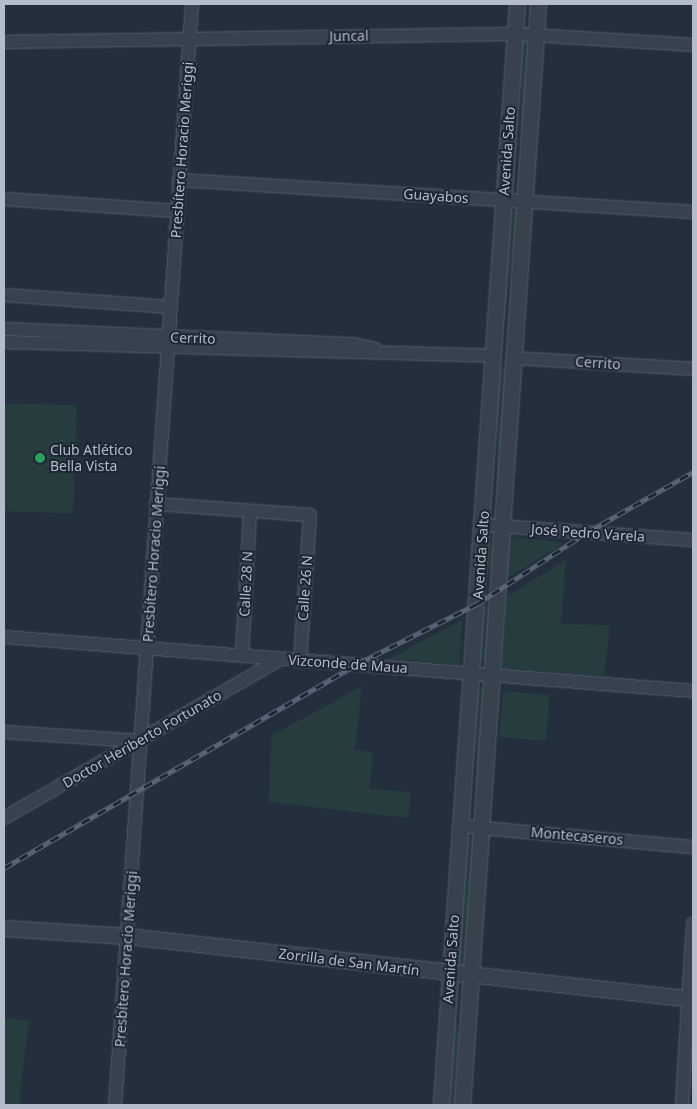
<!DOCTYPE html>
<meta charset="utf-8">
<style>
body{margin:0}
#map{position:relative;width:697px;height:1109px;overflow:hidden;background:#242f3e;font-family:"Noto Sans",sans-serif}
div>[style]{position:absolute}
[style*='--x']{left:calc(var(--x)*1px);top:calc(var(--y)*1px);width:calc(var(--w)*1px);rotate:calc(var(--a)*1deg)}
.green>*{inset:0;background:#263c3f;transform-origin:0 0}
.roads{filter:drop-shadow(0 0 1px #565f6c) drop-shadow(0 0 1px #565f6c)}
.minor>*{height:12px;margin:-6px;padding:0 6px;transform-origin:6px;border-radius:6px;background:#38414e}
.tertiary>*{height:15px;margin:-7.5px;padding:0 7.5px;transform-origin:7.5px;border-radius:7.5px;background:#38414e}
.rail>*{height:5px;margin-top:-2.5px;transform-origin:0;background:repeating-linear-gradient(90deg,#1d2633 0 9px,#5a6575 0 18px);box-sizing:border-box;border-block:1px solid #5a6575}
.dots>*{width:14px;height:14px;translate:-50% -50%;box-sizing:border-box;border:2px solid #1d2633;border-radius:50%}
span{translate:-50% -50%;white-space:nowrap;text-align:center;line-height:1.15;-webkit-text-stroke:4px #1d2633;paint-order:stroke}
.street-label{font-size:14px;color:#b4bcc9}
.poi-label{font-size:14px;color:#b4bcc9}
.left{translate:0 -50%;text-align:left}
.frame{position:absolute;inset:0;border:5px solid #b4bcc9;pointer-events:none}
</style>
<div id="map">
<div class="green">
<i style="left:521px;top:40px;width:9px;height:143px"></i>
<i style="left:510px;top:211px;width:8px;height:134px;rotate:7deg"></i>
<i style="left:497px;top:366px;width:8px;height:148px"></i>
<i style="left:4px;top:403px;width:73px;height:108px;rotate:2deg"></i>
<i style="clip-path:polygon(489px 536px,494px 537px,492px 567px,485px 573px)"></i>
<i style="clip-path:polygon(510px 536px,565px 543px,506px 579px)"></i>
<i style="clip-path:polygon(566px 560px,561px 624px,610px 625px,604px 676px,502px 668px,507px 596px)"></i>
<i style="clip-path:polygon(491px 604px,486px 662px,479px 662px,482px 608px)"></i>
<i style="clip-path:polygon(462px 620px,460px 665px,389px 659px)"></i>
<i style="clip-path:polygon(362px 686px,355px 750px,373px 752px,369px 789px,411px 792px,408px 818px,269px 802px,271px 736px)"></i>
<i style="left:476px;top:687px;width:7px;height:127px"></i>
<i style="left:503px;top:691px;width:47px;height:46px;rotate:5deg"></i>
<i style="left:465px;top:837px;width:11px;height:131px;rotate:5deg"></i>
<i style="clip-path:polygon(454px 978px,459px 978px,455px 1017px,459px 1034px,454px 1105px,446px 1105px)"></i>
<i style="clip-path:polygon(4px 1018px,29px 1021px,19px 1105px,4px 1105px)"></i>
</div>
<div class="roads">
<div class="minor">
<i style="--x:4;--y:42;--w:511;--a:-0.9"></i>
<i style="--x:515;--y:34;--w:178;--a:3.5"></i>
<i style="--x:179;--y:180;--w:515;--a:3.56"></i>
<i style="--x:4;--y:199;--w:173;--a:4"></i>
<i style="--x:4;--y:295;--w:167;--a:4.1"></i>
<i style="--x:4;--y:329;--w:349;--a:2.5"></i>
<i style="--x:353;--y:344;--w:23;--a:13"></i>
<i style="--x:4;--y:342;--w:489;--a:1.6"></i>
<i style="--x:513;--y:358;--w:180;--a:3.5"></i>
<i style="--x:156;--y:504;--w:154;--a:4.1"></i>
<i style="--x:310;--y:515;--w:146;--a:93.9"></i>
<i style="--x:484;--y:525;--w:210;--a:4.1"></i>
<i style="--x:4;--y:637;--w:691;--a:4.48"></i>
<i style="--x:242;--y:656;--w:145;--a:-86.8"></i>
<i style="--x:4;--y:732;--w:136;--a:3.8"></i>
<i style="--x:4;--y:818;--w:319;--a:-29.9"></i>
<i style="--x:461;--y:826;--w:233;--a:5.2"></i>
<i style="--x:115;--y:1105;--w:1104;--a:-86"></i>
<i style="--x:682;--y:1105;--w:182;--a:-86.5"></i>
</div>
<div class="tertiary">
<i style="--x:4;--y:928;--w:123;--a:3.7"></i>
<i style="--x:127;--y:936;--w:569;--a:6.35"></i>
<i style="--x:441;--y:1105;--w:1104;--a:-86.05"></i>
<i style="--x:462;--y:1105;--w:1104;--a:-86.05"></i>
</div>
</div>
<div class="rail">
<i style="--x:4;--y:868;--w:408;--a:-30"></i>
<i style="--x:357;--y:664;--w:134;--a:-26.6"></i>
<i style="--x:477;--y:604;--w:130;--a:-33.1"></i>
<i style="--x:586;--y:533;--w:123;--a:-29.7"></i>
</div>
<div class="dots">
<i style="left:40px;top:458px;background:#2e9e5b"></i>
</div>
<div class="street-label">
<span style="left:349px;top:36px;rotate:-1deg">Juncal</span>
<span style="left:182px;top:150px;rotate:-86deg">Presbítero Horacio Meriggi</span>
<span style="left:507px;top:151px;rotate:-86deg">Avenida Salto</span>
<span style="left:436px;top:196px;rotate:4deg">Guayabos</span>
<span style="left:193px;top:338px;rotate:2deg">Cerrito</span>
<span style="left:598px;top:363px;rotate:4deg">Cerrito</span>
<span style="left:588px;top:533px;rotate:4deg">José Pedro Varela</span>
<span style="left:154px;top:554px;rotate:-86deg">Presbítero Horacio Meriggi</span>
<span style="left:481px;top:555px;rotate:-86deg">Avenida Salto</span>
<span style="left:246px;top:584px;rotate:-87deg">Calle 28 N</span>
<span style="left:305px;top:588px;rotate:-86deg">Calle 26 N</span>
<span style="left:348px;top:664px;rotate:4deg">Vizconde de Maua</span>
<span style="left:142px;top:739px;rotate:-30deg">Doctor Heriberto Fortunato</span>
<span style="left:577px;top:836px;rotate:5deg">Montecaseros</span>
<span style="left:126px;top:959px;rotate:-86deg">Presbítero Horacio Meriggi</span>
<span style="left:451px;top:959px;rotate:-86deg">Avenida Salto</span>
<span style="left:349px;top:962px;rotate:7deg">Zorrilla de San Martín</span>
</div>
<div class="poi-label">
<span class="left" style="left:50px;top:458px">Club Atlético<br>Bella Vista</span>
</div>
<div class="frame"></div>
</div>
